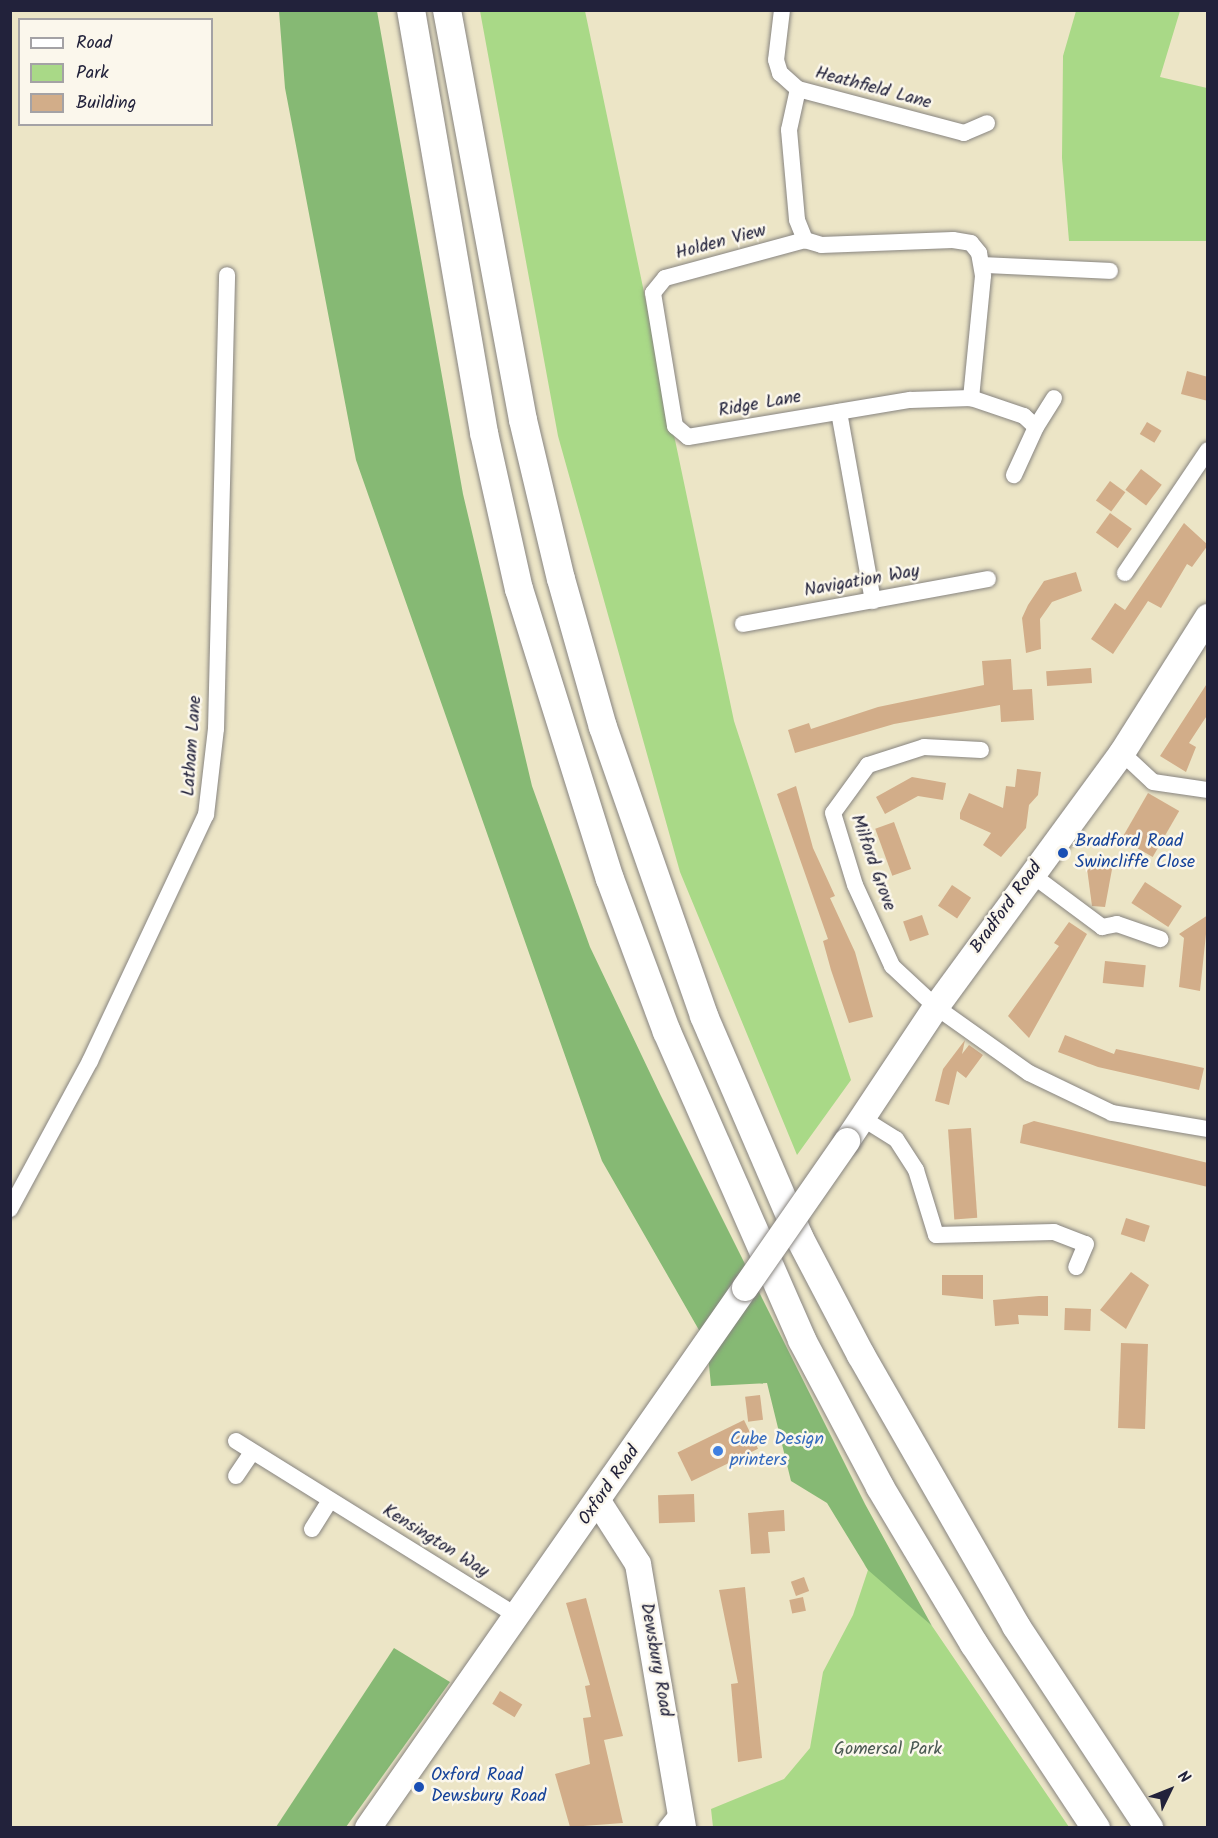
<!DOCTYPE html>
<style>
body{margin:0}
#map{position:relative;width:1218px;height:1838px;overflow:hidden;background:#ece5c6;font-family:Kalam,sans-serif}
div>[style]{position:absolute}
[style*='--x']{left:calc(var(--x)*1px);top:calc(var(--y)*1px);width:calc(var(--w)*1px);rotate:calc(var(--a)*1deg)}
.green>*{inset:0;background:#a9d987}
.forest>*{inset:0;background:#86b974}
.building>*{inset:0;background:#d2ad89;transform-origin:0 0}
.roads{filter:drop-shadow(0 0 2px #878480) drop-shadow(0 0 2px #878480)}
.street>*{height:16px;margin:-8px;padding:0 8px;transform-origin:8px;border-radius:8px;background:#fff}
.primary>*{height:26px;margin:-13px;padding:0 13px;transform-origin:13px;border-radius:13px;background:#fff}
.highway>*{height:28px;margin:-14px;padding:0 14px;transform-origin:14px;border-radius:14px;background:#fff}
.bridges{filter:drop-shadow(0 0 2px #878480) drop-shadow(0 0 2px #878480)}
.primary-bridge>*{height:26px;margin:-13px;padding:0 13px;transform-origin:13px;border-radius:13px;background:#fff}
.dots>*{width:16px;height:16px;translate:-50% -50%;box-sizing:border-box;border:3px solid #fbf7ec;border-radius:50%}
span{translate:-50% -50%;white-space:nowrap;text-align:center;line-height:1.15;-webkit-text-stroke:5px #fbf7ec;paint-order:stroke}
.street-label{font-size:18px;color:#22223b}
.transit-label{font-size:18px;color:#164399}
.left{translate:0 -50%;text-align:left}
.shop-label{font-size:18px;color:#366cbe}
.park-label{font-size:18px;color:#4a5952}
.frame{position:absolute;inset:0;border:12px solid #22223b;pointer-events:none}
.legend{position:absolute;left:18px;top:18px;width:195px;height:108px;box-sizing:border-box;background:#fbf7ec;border:2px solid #a4a2a5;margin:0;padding:8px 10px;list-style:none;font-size:18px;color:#22223b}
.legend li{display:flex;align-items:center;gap:12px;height:30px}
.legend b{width:30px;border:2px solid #a4a2a5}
.north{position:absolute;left:1140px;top:1760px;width:60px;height:60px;-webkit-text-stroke:4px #fbf7ec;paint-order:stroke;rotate:47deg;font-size:16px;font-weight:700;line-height:24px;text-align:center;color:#22223b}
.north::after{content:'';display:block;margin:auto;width:21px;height:27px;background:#22223b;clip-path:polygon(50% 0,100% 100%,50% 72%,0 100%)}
</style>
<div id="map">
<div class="green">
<i style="clip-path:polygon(480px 11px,585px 11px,734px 721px,851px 1080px,797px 1155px,680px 872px,558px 436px)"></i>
<i style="clip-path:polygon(1076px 11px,1180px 11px,1160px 77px,1207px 88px,1207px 241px,1069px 241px,1062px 158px,1063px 56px)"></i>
<i style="clip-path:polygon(864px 1564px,932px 1626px,1069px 1827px,713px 1827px,711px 1809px,784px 1779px,810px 1748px,823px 1672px,853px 1615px,868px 1570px)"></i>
</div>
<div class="forest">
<i style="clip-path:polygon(279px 11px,377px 11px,463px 494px,532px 786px,590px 947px,661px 1096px,865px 1504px,932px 1626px,868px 1570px,827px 1503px,791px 1481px,767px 1383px,711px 1386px,707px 1344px,602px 1161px,356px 460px,285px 88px)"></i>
<i style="clip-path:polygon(394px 1648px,450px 1682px,346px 1827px,276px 1827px)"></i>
</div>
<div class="building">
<i style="clip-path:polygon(1187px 371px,1208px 377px,1208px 401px,1181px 394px)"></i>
<i style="left:1147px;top:422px;width:17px;height:14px;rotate:31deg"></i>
<i style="left:1141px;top:469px;width:26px;height:26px;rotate:37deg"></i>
<i style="left:1110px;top:481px;width:19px;height:24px;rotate:36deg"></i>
<i style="left:1110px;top:513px;width:27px;height:24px;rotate:36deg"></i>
<i style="clip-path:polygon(1184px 523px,1208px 545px,1192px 567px,1187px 564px,1161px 608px,1148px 601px,1113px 654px,1091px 639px,1115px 603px,1125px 610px)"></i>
<i style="clip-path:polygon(1076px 572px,1082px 591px,1052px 602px,1040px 619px,1041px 649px,1026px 653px,1022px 618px,1028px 605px,1044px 581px)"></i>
<i style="clip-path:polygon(1011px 659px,1013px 690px,1032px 689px,1034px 720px,1001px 722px,1000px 705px,894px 724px,795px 753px,788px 730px,809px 723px,811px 729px,878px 707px,984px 685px,982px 661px)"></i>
<i style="left:1091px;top:668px;width:15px;height:45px;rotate:86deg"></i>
<i style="clip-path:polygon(1208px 682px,1208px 714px,1189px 743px,1196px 747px,1186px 772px,1160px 756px)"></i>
<i style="clip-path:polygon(1017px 769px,1041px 772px,1038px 795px,1029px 805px,1026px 828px,1001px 857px,983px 845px,991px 833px,960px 819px,960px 813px,969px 793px,1003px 808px,1006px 786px,1015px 787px)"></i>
<i style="clip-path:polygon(912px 777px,946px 783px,943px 800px,918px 796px,885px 814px,876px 797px)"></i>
<i style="clip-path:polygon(796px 786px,813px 848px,835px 896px,830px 898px,855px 952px,873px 1017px,849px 1023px,831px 970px,823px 941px,828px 939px,777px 794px)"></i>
<i style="left:1148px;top:793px;width:36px;height:53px;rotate:30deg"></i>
<i style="left:894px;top:822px;width:50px;height:20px;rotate:70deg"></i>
<i style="clip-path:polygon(1086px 861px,1113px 864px,1105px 907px,1092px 906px)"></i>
<i style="left:1145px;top:882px;width:44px;height:25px;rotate:33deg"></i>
<i style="left:952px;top:885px;width:23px;height:25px;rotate:34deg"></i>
<i style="left:922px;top:915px;width:21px;height:20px;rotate:71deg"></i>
<i style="clip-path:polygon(1208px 915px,1200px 991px,1179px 987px,1184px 938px,1179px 934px)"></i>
<i style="clip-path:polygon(1069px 922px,1087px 934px,1029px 1038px,1008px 1016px,1059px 946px,1054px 943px)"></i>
<i style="left:1105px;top:961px;width:41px;height:22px;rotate:6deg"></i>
<i style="clip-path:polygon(1065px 1035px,1114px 1054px,1116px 1049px,1204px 1068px,1199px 1090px,1098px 1067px,1058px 1052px)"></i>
<i style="clip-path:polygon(965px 1040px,962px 1054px,969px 1045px,983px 1055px,966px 1078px,957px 1071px,949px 1105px,935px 1101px,943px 1069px)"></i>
<i style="clip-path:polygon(1034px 1121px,1208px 1163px,1208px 1187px,1020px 1143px,1023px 1125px)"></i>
<i style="left:971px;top:1128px;width:90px;height:23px;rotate:86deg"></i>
<i style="left:1126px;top:1218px;width:25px;height:17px;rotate:18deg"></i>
<i style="clip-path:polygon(1131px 1272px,1149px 1285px,1126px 1329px,1100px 1310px)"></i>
<i style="clip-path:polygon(942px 1275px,983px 1275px,983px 1299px,942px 1295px)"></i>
<i style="clip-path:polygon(1039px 1296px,1048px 1296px,1048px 1316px,1018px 1315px,1019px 1324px,995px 1326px,993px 1300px)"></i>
<i style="left:1065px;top:1308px;width:26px;height:22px;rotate:2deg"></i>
<i style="left:1121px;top:1343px;width:27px;height:85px;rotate:2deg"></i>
<i style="left:760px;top:1395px;width:25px;height:15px;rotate:83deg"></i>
<i style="left:744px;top:1420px;width:32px;height:74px;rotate:64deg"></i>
<i style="left:694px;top:1494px;width:28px;height:36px;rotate:88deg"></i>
<i style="clip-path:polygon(784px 1510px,785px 1531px,768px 1532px,770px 1553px,751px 1554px,748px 1513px)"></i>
<i style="left:804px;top:1577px;width:15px;height:14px;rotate:70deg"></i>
<i style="clip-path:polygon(745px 1587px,762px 1758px,738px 1762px,731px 1684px,738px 1683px,719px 1590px)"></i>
<i style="left:803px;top:1597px;width:14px;height:14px;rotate:78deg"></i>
<i style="clip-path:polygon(586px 1598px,623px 1736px,604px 1740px,623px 1823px,570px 1827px,555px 1774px,590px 1764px,583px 1718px,591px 1717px,585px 1686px,590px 1685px,566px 1603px)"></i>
<i style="left:500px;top:1691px;width:26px;height:15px;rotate:31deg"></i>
</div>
<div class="roads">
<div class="street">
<i style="--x:782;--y:10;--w:50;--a:96.8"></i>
<i style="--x:776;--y:60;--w:14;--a:73"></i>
<i style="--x:780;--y:73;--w:24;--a:42"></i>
<i style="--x:798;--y:89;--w:172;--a:14.8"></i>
<i style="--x:964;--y:133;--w:25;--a:-23"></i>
<i style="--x:798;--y:89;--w:42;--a:102.4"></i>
<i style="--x:789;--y:130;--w:90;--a:84.9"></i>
<i style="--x:797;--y:220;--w:22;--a:68"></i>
<i style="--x:805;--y:240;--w:17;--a:17"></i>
<i style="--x:821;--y:245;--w:132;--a:-2.2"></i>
<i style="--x:953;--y:240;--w:18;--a:9"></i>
<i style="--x:971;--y:243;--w:13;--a:51"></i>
<i style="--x:979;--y:253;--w:23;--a:80"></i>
<i style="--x:983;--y:276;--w:123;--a:95.6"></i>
<i style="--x:805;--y:240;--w:145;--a:164.8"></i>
<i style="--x:665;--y:278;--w:19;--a:129"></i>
<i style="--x:653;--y:293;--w:135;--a:80.6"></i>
<i style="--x:675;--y:426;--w:17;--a:40"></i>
<i style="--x:688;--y:437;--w:225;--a:-9.5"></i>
<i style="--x:910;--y:400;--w:61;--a:-1.9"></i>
<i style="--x:971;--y:398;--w:56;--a:18.8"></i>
<i style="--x:1024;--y:416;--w:16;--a:43"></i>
<i style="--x:1036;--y:427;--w:53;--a:114.6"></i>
<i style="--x:984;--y:265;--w:126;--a:2.7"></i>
<i style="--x:839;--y:412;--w:192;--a:79.8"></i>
<i style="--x:1036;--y:427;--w:34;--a:-58"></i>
<i style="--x:1125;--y:573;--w:148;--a:-56"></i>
<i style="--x:743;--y:624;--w:249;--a:-10.4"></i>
<i style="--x:981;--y:750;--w:57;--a:-177"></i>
<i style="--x:924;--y:747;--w:59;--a:162.2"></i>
<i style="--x:868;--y:765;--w:59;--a:126.1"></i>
<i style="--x:833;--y:813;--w:75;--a:73"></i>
<i style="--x:855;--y:885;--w:89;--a:65.4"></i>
<i style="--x:892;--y:966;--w:60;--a:43"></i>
<i style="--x:936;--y:1007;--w:114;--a:35.4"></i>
<i style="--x:1029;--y:1073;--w:92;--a:25.7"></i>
<i style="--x:1112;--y:1113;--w:97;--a:9.5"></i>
<i style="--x:1122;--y:753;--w:42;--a:43.1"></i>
<i style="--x:1153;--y:782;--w:56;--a:8.3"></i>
<i style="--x:1031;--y:874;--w:89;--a:36.7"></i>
<i style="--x:1102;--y:927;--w:15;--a:-11"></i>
<i style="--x:1117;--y:924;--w:46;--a:19.2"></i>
<i style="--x:862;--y:1118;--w:40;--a:32"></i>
<i style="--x:896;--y:1139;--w:37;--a:57"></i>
<i style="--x:916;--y:1170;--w:68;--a:72.9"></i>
<i style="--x:936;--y:1235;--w:118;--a:-1.5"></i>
<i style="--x:1054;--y:1232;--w:34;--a:21"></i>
<i style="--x:1086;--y:1244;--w:25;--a:113"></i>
<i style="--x:10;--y:1209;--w:168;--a:-61.6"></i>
<i style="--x:90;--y:1061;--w:272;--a:-64.8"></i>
<i style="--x:206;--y:815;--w:87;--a:-83.4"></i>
<i style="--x:216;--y:729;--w:454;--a:-88.6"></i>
<i style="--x:236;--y:1441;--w:333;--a:31.9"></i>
<i style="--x:236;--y:1476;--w:29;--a:-56"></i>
<i style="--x:312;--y:1529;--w:34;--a:-58"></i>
<i style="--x:666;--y:1828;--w:22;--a:-51"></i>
</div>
<div class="primary">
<i style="--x:847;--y:1141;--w:161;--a:-56.4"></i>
<i style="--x:936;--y:1007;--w:315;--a:-53.8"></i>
<i style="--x:1122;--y:753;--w:161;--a:-57.7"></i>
<i style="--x:599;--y:1503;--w:72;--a:57.4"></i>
<i style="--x:638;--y:1564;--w:268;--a:80.3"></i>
<i style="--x:368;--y:1828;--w:659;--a:-55.08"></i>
</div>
<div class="highway">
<i style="--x:411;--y:10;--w:429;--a:80.2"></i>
<i style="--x:484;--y:433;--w:160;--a:77.4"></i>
<i style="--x:519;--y:589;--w:304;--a:72.6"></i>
<i style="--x:610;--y:879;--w:163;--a:69.6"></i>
<i style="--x:667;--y:1032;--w:336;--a:66.3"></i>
<i style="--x:802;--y:1340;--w:166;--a:62"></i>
<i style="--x:880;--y:1487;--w:183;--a:59.1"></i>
<i style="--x:974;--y:1644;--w:221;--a:56.5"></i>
<i style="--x:447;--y:10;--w:417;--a:79.5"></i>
<i style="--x:523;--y:420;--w:163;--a:76.6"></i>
<i style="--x:561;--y:579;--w:154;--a:74.2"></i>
<i style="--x:603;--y:727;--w:306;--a:70.7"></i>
<i style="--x:704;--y:1016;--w:241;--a:66.7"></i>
<i style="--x:799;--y:1237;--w:133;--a:62.3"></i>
<i style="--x:861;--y:1355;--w:312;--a:60.2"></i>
<i style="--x:1016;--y:1626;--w:242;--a:56.6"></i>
</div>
</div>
<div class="bridges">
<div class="primary-bridge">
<i style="--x:745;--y:1288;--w:179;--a:-55.2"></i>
</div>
</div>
<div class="dots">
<i style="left:1063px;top:853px;background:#1a4fb4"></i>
<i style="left:718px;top:1451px;background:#3f7fe0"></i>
<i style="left:419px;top:1787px;background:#1a4fb4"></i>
</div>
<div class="street-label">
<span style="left:873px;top:89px;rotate:15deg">Heathfield Lane</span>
<span style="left:721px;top:243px;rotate:-15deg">Holden View</span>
<span style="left:760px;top:405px;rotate:-10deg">Ridge Lane</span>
<span style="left:862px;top:582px;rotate:-10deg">Navigation Way</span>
<span style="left:193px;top:746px;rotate:-86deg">Latham Lane</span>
<span style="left:872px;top:863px;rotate:70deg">Milford Grove</span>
<span style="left:1007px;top:908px;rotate:-54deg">Bradford Road</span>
<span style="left:610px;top:1486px;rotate:-55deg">Oxford Road</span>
<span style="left:435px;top:1542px;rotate:32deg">Kensington Way</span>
<span style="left:655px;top:1660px;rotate:80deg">Dewsbury Road</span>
</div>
<div class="transit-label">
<span class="left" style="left:1075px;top:853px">Bradford Road<br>Swincliffe Close</span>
<span class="left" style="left:431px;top:1787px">Oxford Road<br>Dewsbury Road</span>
</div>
<div class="shop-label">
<span class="left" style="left:730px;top:1451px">Cube Design<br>printers</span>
</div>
<div class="park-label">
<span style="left:888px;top:1750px">Gomersal Park</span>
</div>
<div class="frame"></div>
<ul class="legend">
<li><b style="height:8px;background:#fff"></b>Road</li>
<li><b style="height:16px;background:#a9d987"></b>Park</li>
<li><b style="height:16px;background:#d2ad89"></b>Building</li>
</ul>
<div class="north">N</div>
</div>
